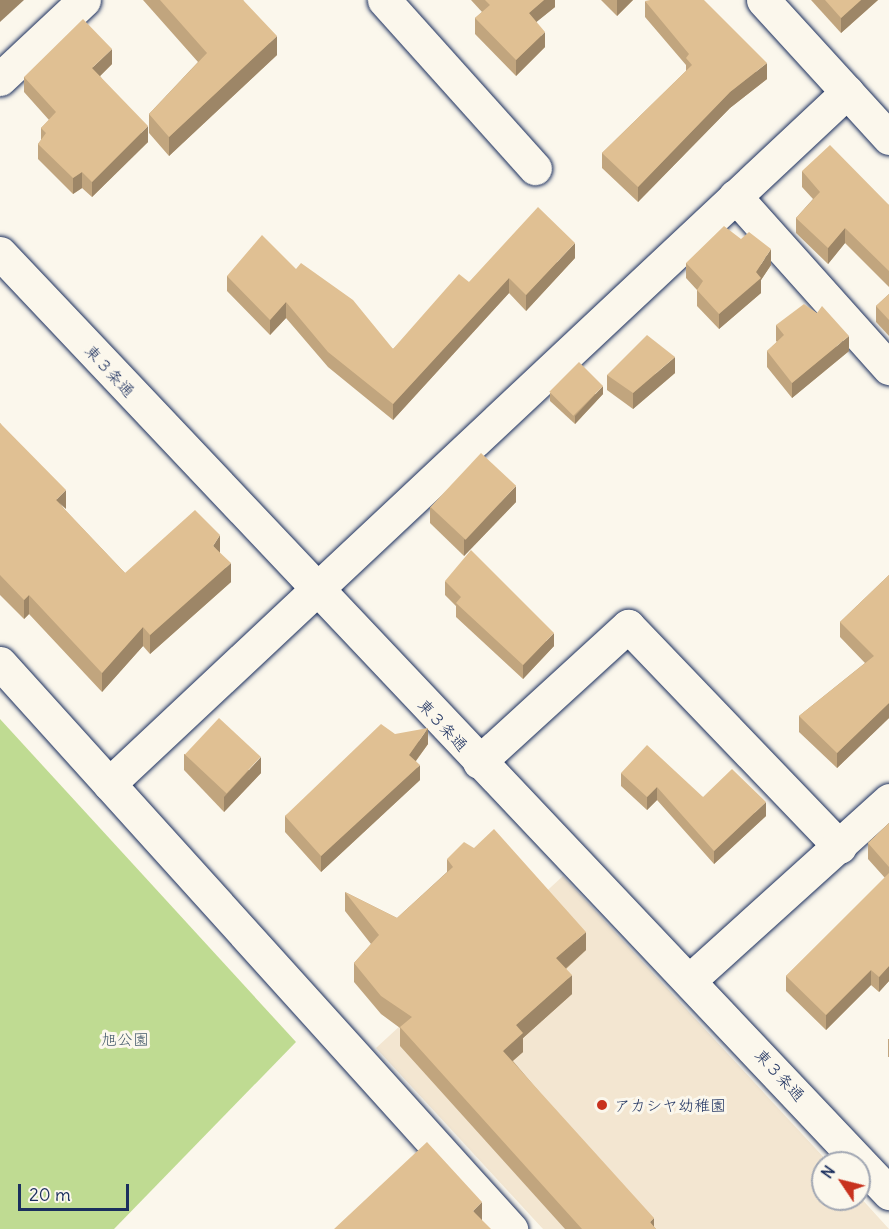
<!DOCTYPE html>
<meta charset="utf-8">
<style>
body{margin:0}
#map{position:relative;width:889px;height:1229px;overflow:hidden;background:#fbf7ec;font-family:Delius,"Klee One",sans-serif}
div>[style]{position:absolute}
[style*='--x']{left:calc(var(--x)*1px);top:calc(var(--y)*1px);width:calc(var(--w)*1px);rotate:calc(var(--a)*1deg)}
.built>*{inset:0;background:#f3e6d1}
.green>*{inset:0;background:#bfdb92}
.roads{filter:drop-shadow(0 0 2px #1b2f5e) drop-shadow(0 0 2px #1b2f5e)}
.minor>*{height:33px;margin:-16.5px;padding:0 16.5px;transform-origin:16.5px;border-radius:16.5px;background:#fbf7ec}
.wall>*{inset:0;background:#c1a57e;transform-origin:0 0}
.shaded-wall>*{inset:0;background:#9d8667}
.building>*{inset:0;background:#e0c093;transform-origin:0 0}
.dots>*{width:16px;height:16px;translate:-50% -50%;box-sizing:border-box;border:3px solid #fbf7ec;border-radius:50%}
span{translate:-50% -50%;white-space:nowrap;text-align:center;line-height:1.15;-webkit-text-stroke:6px #fbf7ec;paint-order:stroke}
.street-label{font-size:16px;color:#1b2f5e}
.park-label{font-size:16px;color:#445a6b}
.poi-label{font-size:16px;color:#1b2f5e}
.left{translate:0 -50%;text-align:left}
.north{position:absolute;left:811px;top:1151px;width:60px;height:60px;box-sizing:border-box;background:#fbf7ec;border:2px solid #a1a7b3;border-radius:50%;rotate:305deg;font-size:16px;font-weight:700;line-height:24px;text-align:center;color:#1b2f5e}
.north::after{content:'';display:block;margin:auto;width:21px;height:27px;background:#c8321e;clip-path:polygon(50% 0,100% 100%,50% 72%,0 100%)}
.scale{position:absolute;left:18px;top:1184px;width:111px;height:27px;box-sizing:border-box;border:3px solid #1b2f5e;border-top:0;padding-left:8px;font-size:18px;line-height:21px;white-space:nowrap;color:#1b2f5e;-webkit-text-stroke:4px #fbf7ec;paint-order:stroke}
</style>
<div id="map">
<div class="built">
<i style="clip-path:polygon(563px 876px,829px 1163px,823px 1163px,823px 1199px,859px 1196px,889px 1229px,543px 1229px,376px 1048px)"></i>
</div>
<div class="green">
<i style="clip-path:polygon(0 719px,296px 1042px,114px 1229px,0 1229px)"></i>
</div>
<div class="roads">
<div class="minor">
<i style="--x:384;--y:0;--w:226;--a:48.1"></i>
<i style="--x:763;--y:0;--w:187;--a:47.6"></i>
<i style="--x:0;--y:79;--w:115;--a:-43.2"></i>
<i style="--x:735;--y:196;--w:231;--a:48.2"></i>
<i style="--x:0;--y:253;--w:1294;--a:46.6"></i>
<i style="--x:0;--y:663;--w:763;--a:47.92"></i>
<i style="--x:479;--y:762;--w:202;--a:-42.4"></i>
<i style="--x:628;--y:626;--w:306;--a:46.2"></i>
<i style="--x:109;--y:784;--w:1012;--a:-43.16"></i>
<i style="--x:691;--y:979;--w:267;--a:-42.1"></i>
</div>
</div>
<div class="wall">
<i style="clip-path:polygon(143px 0,243px 0,277px 55px,169px 156px,149px 133px,149px 114px,198px 62px)"></i>
<i style="clip-path:polygon(471px 0,555px 0,555px 7px,536px 22px,545px 47px,516px 76px,475px 34px,475px 18px,482px 12px)"></i>
<i style="clip-path:polygon(601px 0,633px 0,617px 16px)"></i>
<i style="clip-path:polygon(811px 0,878px 0,841px 33px)"></i>
<i style="clip-path:polygon(645px 1px,767px 79px,730px 108px,638px 202px,602px 168px,602px 153px,686px 71px,686px 65px,645px 17px)"></i>
<i style="clip-path:polygon(112px 64px,100px 76px,148px 142px,92px 197px,82px 188px,73px 194px,38px 159px,38px 144px,41px 140px,41px 128px,49px 120px,24px 92px,24px 77px)"></i>
<i style="clip-path:polygon(802px 171px,889px 205px,889px 287px,845px 243px,828px 264px,796px 233px,796px 218px,813px 199px,802px 187px)"></i>
<i style="clip-path:polygon(575px 258px,526px 311px,509px 293px,393px 420px,328px 367px,286px 318px,270px 335px,227px 291px,227px 276px,296px 269px,393px 349px,469px 282px)"></i>
<i style="clip-path:polygon(686px 263px,771px 265px,761px 280px,761px 293px,719px 329px,697px 306px,697px 290px,686px 278px)"></i>
<i style="clip-path:polygon(889px 294px,889px 336px,876px 322px,876px 306px)"></i>
<i style="clip-path:polygon(776px 325px,849px 351px,792px 398px,767px 367px,767px 351px,777px 342px,776px 341px)"></i>
<i style="clip-path:polygon(675px 373px,633px 409px,607px 390px,607px 375px)"></i>
<i style="clip-path:polygon(550px 393px,603px 394px,575px 424px,550px 401px)"></i>
<i style="clip-path:polygon(0 423px,65px 510px,125px 573px,220px 553px,231px 582px,150px 654px,143px 646px,102px 692px,29px 614px,24px 619px,0 595px)"></i>
<i style="clip-path:polygon(516px 502px,464px 556px,430px 523px,430px 507px)"></i>
<i style="clip-path:polygon(889px 575px,889px 718px,837px 768px,799px 732px,799px 716px,865px 663px,840px 637px,840px 622px)"></i>
<i style="clip-path:polygon(445px 581px,554px 646px,523px 679px,456px 617px,456px 606px,445px 595px)"></i>
<i style="clip-path:polygon(395px 734px,428px 744px,416px 761px,420px 780px,321px 872px,285px 832px,285px 816px)"></i>
<i style="clip-path:polygon(184px 754px,261px 773px,224px 812px,184px 770px)"></i>
<i style="clip-path:polygon(621px 773px,703px 797px,766px 816px,714px 864px,657px 800px,647px 810px,621px 786px)"></i>
<i style="clip-path:polygon(889px 823px,889px 981px,879px 992px,871px 985px,826px 1030px,786px 991px,786px 976px,885px 878px,868px 859px,868px 843px)"></i>
<i style="clip-path:polygon(447px 859px,586px 950px,566px 969px,572px 994px,523px 1038px,523px 1052px,513px 1061px,656px 1229px,565px 1229px,400px 1046px,400px 1028px,381px 1014px,354px 982px,354px 963px,371px 944px,345px 911px,345px 892px,397px 918px,447px 872px)"></i>
<i style="left:889px;top:1039px;width:18px;height:1px;rotate:90deg"></i>
</div>
<div class="shaded-wall">
<i style="clip-path:polygon(0 0,24px 0,0 22px)"></i>
<i style="clip-path:polygon(544px 0,555px 0,555px 7px,529px 28px,529px 13px)"></i>
<i style="clip-path:polygon(617px 0,633px 0,617px 16px)"></i>
<i style="clip-path:polygon(861px 0,878px 0,841px 33px,841px 18px)"></i>
<i style="clip-path:polygon(545px 32px,545px 47px,516px 76px,516px 60px)"></i>
<i style="clip-path:polygon(277px 36px,277px 55px,169px 156px,169px 137px)"></i>
<i style="clip-path:polygon(112px 49px,112px 64px,92px 84px,92px 68px)"></i>
<i style="clip-path:polygon(767px 63px,767px 79px,730px 108px,638px 202px,638px 187px,730px 92px)"></i>
<i style="clip-path:polygon(148px 126px,148px 142px,92px 197px,92px 182px)"></i>
<i style="clip-path:polygon(82px 172px,82px 188px,73px 194px,73px 178px)"></i>
<i style="clip-path:polygon(845px 228px,845px 243px,828px 264px,828px 248px)"></i>
<i style="clip-path:polygon(575px 243px,575px 258px,526px 311px,526px 295px)"></i>
<i style="clip-path:polygon(771px 249px,771px 265px,761px 280px,761px 293px,719px 329px,719px 314px,756px 272px)"></i>
<i style="clip-path:polygon(509px 278px,509px 293px,393px 420px,393px 404px)"></i>
<i style="clip-path:polygon(286px 302px,286px 318px,270px 335px,270px 320px)"></i>
<i style="clip-path:polygon(849px 336px,849px 351px,792px 398px,792px 383px)"></i>
<i style="clip-path:polygon(675px 357px,675px 373px,633px 409px,633px 393px)"></i>
<i style="clip-path:polygon(603px 386px,603px 394px,575px 424px,575px 416px)"></i>
<i style="clip-path:polygon(516px 486px,516px 502px,464px 556px,464px 540px)"></i>
<i style="clip-path:polygon(66px 490px,66px 509px,56px 500px)"></i>
<i style="clip-path:polygon(220px 535px,220px 554px,213px 546px)"></i>
<i style="clip-path:polygon(231px 563px,231px 582px,150px 654px,150px 635px)"></i>
<i style="clip-path:polygon(29px 595px,29px 614px,24px 619px,24px 600px)"></i>
<i style="clip-path:polygon(143px 627px,143px 646px,102px 692px,102px 673px)"></i>
<i style="clip-path:polygon(554px 633px,554px 646px,523px 679px,523px 665px)"></i>
<i style="clip-path:polygon(889px 703px,889px 718px,837px 768px,837px 753px)"></i>
<i style="clip-path:polygon(428px 728px,428px 744px,409px 770px,409px 755px)"></i>
<i style="clip-path:polygon(261px 757px,261px 773px,224px 812px,224px 797px)"></i>
<i style="clip-path:polygon(420px 765px,420px 780px,321px 872px,321px 856px)"></i>
<i style="clip-path:polygon(657px 787px,657px 800px,647px 810px,647px 797px)"></i>
<i style="clip-path:polygon(766px 802px,766px 816px,714px 864px,714px 851px)"></i>
<i style="clip-path:polygon(586px 932px,586px 950px,556px 977px,556px 958px)"></i>
<i style="clip-path:polygon(889px 966px,889px 981px,879px 992px,879px 977px)"></i>
<i style="clip-path:polygon(871px 970px,871px 985px,826px 1030px,826px 1015px)"></i>
<i style="clip-path:polygon(572px 975px,572px 994px,523px 1038px,523px 1052px,503px 1069px,503px 1051px,516px 1025px)"></i>
<i style="clip-path:polygon(482px 1202px,482px 1225px,473px 1211px)"></i>
<i style="clip-path:polygon(654px 1218px,654px 1229px,650px 1222px)"></i>
</div>
<div class="building">
<i style="clip-path:polygon(160px 0,243px 0,277px 36px,169px 137px,149px 114px,207px 53px)"></i>
<i style="clip-path:polygon(485px 0,544px 0,529px 13px,545px 32px,516px 60px,475px 18px,490px 5px)"></i>
<i style="clip-path:polygon(650px 0,704px 0,767px 63px,730px 92px,638px 187px,602px 153px,692px 65px,686px 58px,689px 54px,645px 1px)"></i>
<i style="clip-path:polygon(825px 0,861px 0,841px 18px)"></i>
<i style="clip-path:polygon(83px 19px,112px 49px,92px 68px,148px 126px,92px 182px,82px 172px,73px 178px,38px 144px,46px 133px,41px 128px,56px 112px,24px 77px)"></i>
<i style="clip-path:polygon(830px 145px,889px 205px,889px 271px,845px 228px,828px 248px,796px 218px,820px 192px,802px 171px)"></i>
<i style="clip-path:polygon(538px 207px,575px 243px,526px 295px,509px 278px,393px 404px,328px 352px,286px 302px,270px 320px,227px 276px,262px 235px,296px 269px,301px 263px,353px 300px,393px 349px,459px 274px,469px 282px)"></i>
<i style="clip-path:polygon(724px 226px,741px 239px,749px 232px,771px 249px,756px 272px,761px 278px,719px 314px,697px 290px,703px 281px,686px 263px)"></i>
<i style="clip-path:polygon(889px 294px,889px 320px,876px 306px)"></i>
<i style="clip-path:polygon(804px 304px,817px 313px,822px 306px,849px 336px,792px 383px,767px 351px,784px 335px,776px 325px)"></i>
<i style="clip-path:polygon(647px 335px,675px 357px,633px 393px,607px 375px)"></i>
<i style="left:579px;top:362px;width:34px;height:42px;rotate:45deg"></i>
<i style="clip-path:polygon(0 423px,66px 490px,56px 500px,125px 573px,195px 510px,220px 535px,213px 546px,231px 563px,150px 635px,143px 627px,102px 673px,29px 595px,24px 600px,0 575px)"></i>
<i style="left:481px;top:453px;width:48px;height:74px;rotate:43deg"></i>
<i style="clip-path:polygon(471px 550px,554px 633px,523px 665px,456px 603px,461px 597px,445px 581px)"></i>
<i style="clip-path:polygon(889px 575px,889px 703px,837px 753px,799px 716px,874px 656px,840px 622px)"></i>
<i style="left:219px;top:718px;width:57px;height:50px;rotate:43deg"></i>
<i style="clip-path:polygon(381px 724px,395px 734px,428px 728px,409px 755px,420px 765px,321px 856px,285px 816px)"></i>
<i style="clip-path:polygon(647px 745px,703px 797px,732px 769px,766px 802px,714px 851px,657px 787px,647px 797px,621px 773px)"></i>
<i style="clip-path:polygon(889px 823px,889px 867px,868px 843px)"></i>
<i style="clip-path:polygon(494px 829px,586px 932px,556px 958px,572px 975px,516px 1025px,523px 1033px,503px 1051px,654px 1218px,650px 1222px,656px 1229px,582px 1229px,400px 1027px,412px 1017px,381px 996px,354px 963px,379px 935px,345px 892px,397px 918px,453px 867px,447px 859px,464px 842px,474px 848px)"></i>
<i style="clip-path:polygon(889px 873px,889px 966px,879px 977px,871px 970px,826px 1015px,786px 976px)"></i>
<i style="clip-path:polygon(427px 1142px,482px 1202px,473px 1211px,491px 1229px,334px 1229px)"></i>
</div>
<div class="dots">
<i style="left:602px;top:1105px;background:#c8321e"></i>
</div>
<div class="street-label">
<span style="left:110px;top:371px;rotate:47deg">東３条通</span>
<span style="left:443px;top:725px;rotate:47deg">東３条通</span>
<span style="left:780px;top:1075px;rotate:47deg">東３条通</span>
</div>
<div class="park-label">
<span style="left:125px;top:1039px">旭公園</span>
</div>
<div class="poi-label">
<span class="left" style="left:614px;top:1105px">アカシヤ幼稚園</span>
</div>
<div class="north">N</div>
<div class="scale">20 m</div>
</div>
